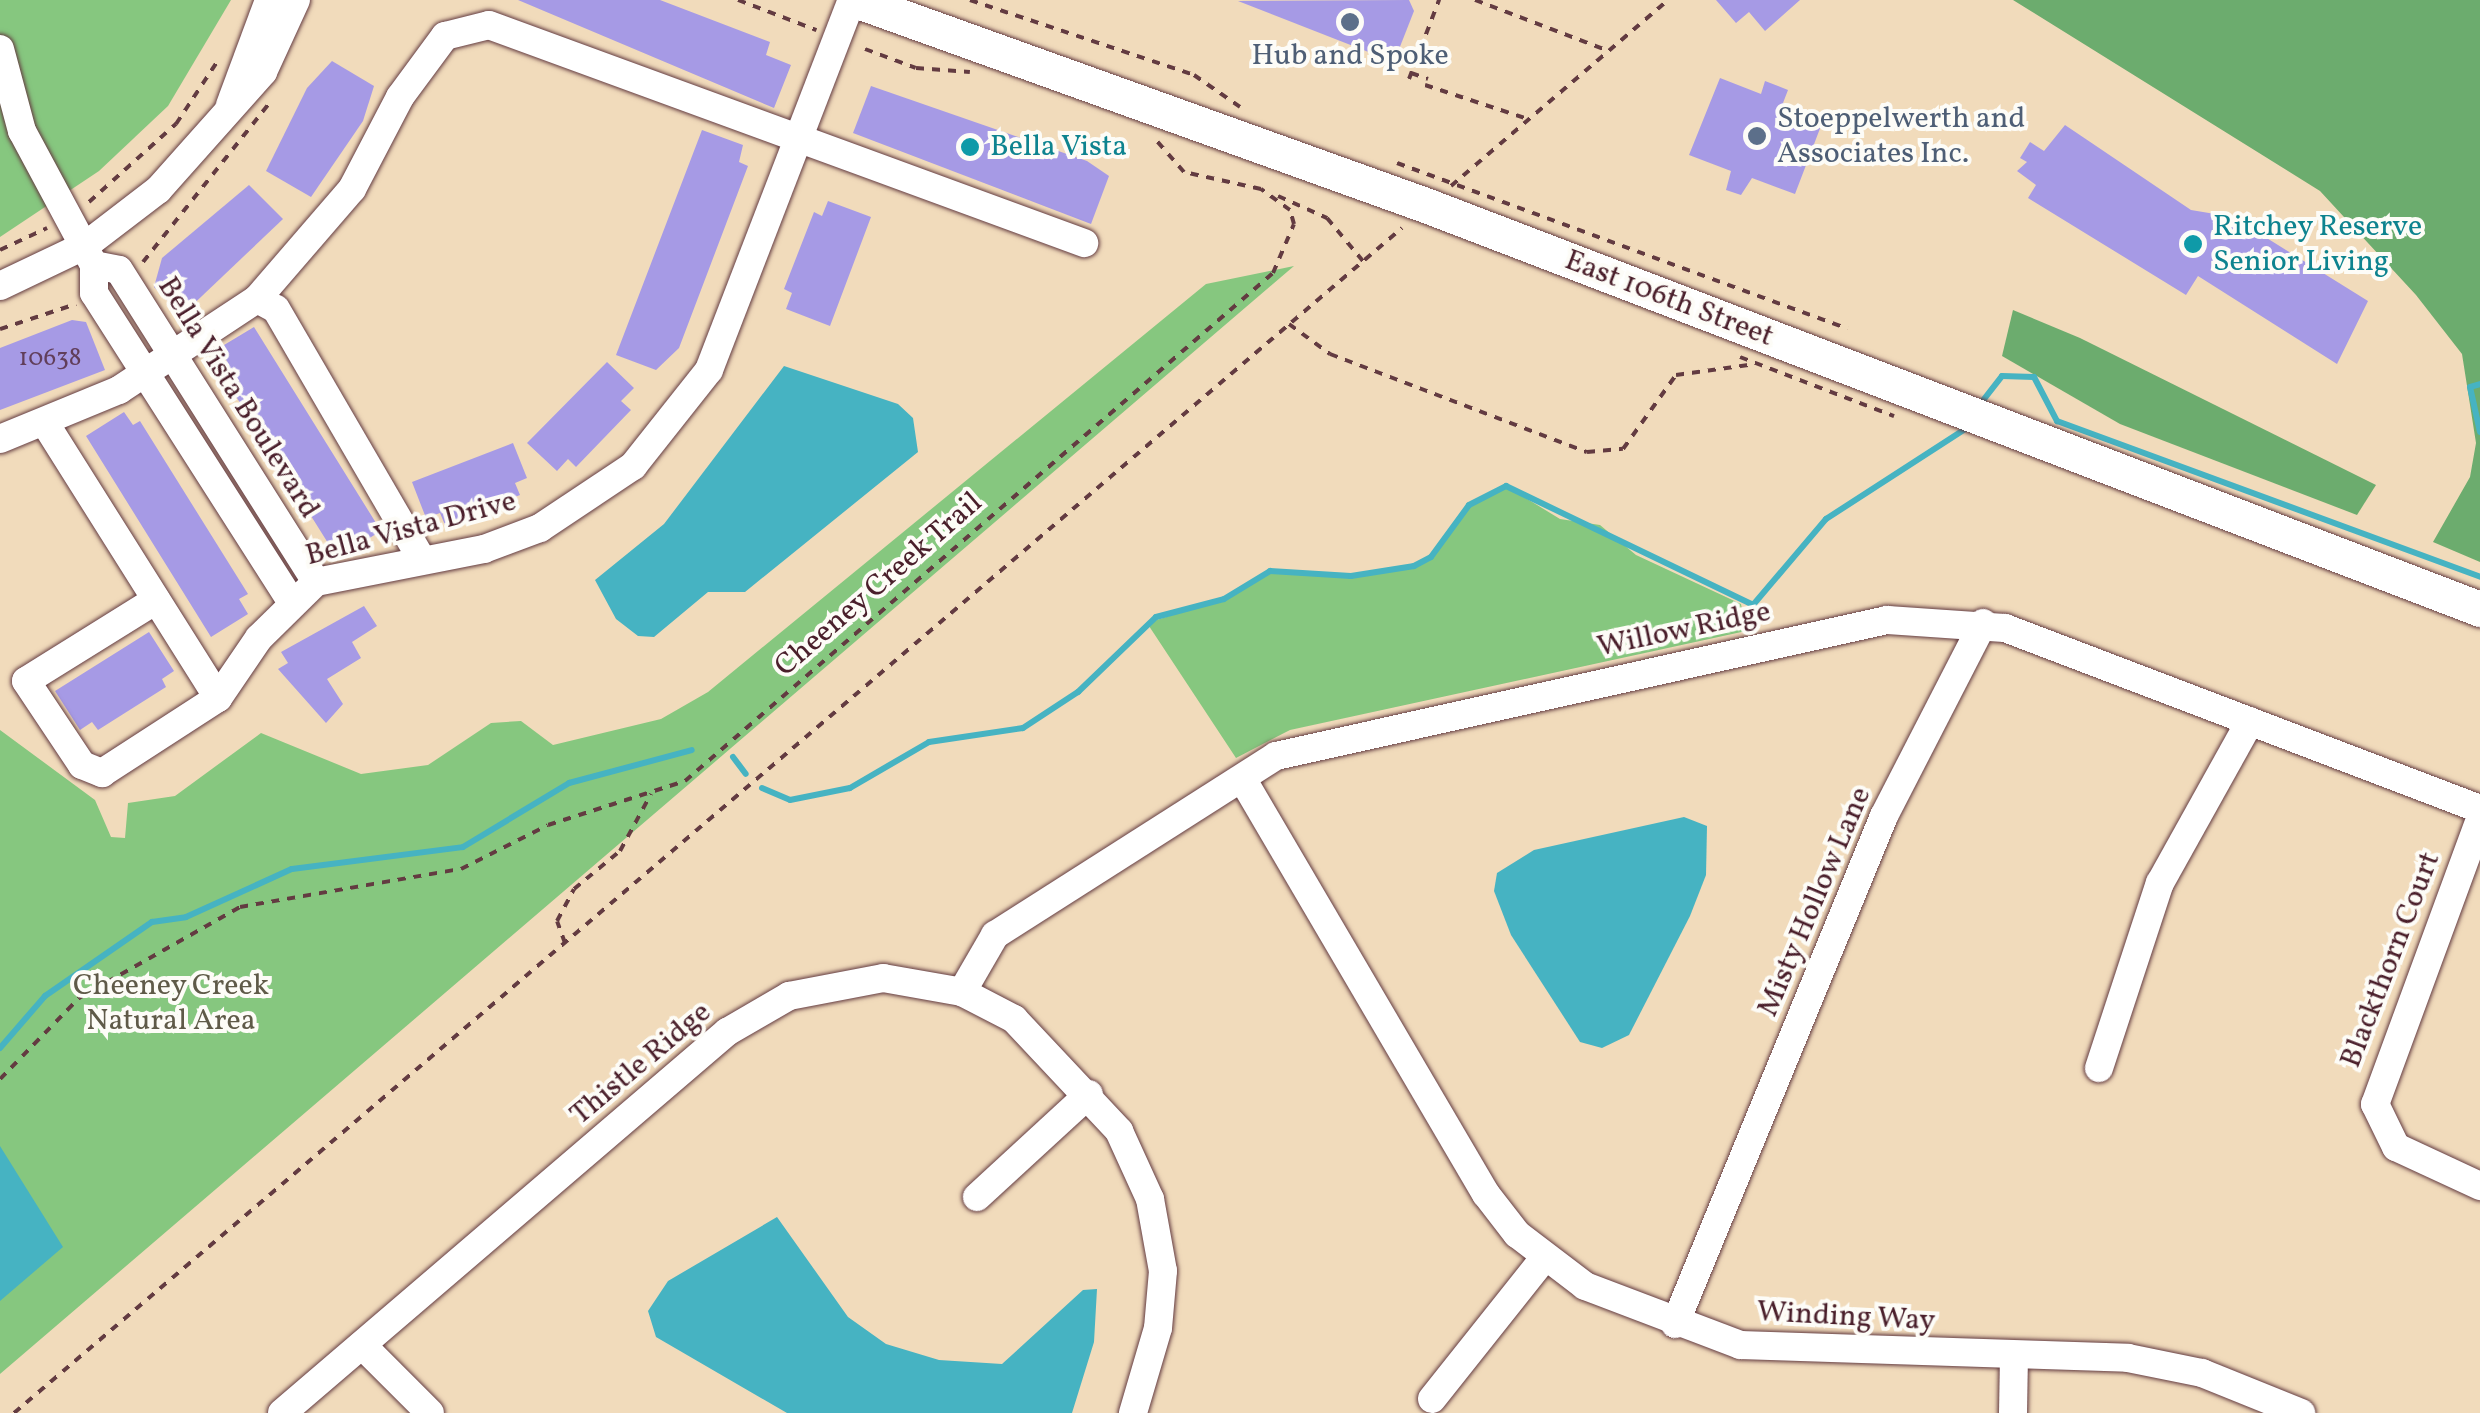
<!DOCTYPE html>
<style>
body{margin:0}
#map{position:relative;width:2480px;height:1413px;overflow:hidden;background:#f1dbbb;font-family:Vollkorn,serif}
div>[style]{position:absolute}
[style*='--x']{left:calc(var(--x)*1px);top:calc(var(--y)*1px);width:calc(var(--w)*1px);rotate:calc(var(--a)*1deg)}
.green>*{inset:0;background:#86c77f}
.forest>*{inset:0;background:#6cac6e}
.water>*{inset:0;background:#46b3c2}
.stream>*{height:6px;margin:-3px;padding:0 3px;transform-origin:3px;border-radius:3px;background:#46b3c2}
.building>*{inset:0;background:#a69ae5}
.path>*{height:4px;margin-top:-2px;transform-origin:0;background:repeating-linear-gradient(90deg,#633b41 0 8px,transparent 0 16px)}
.roads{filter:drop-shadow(0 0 2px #633b41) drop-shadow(0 0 2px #633b41)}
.minor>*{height:28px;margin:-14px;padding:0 14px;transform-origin:14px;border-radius:14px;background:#fff}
.major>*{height:35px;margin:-17.5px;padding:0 17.5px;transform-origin:17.5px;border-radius:17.5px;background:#fff}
.dots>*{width:28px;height:28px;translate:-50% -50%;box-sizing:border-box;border:5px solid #fdfcf7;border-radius:50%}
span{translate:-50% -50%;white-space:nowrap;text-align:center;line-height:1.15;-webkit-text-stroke:8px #fdfcf7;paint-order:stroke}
.number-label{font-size:25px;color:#613e5a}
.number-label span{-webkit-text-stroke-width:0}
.service-label{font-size:30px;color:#4e5e75}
.left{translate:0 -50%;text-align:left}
.culture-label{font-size:30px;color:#0d838f}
.street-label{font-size:30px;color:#4a1f2b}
.park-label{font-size:30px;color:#5f5a48}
</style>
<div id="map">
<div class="green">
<i style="clip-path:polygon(0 0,231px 0,168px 106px,99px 171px,0 237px)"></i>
<i style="clip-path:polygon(1294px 266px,0 1374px,0 730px,95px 800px,111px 837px,125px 838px,128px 803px,175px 796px,261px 733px,361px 774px,428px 765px,491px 723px,521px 721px,553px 745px,661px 719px,708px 692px,1206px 284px)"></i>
<i style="clip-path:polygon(1506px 486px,1560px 519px,1600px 525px,1636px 555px,1741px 604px,1746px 631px,1290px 730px,1236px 758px,1147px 623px,1224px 599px,1270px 571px,1351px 576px,1414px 566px,1431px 557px,1469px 505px)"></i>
</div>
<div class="forest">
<i style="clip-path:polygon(2013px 0,2480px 0,2480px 562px,2433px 542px,2470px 477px,2476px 443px,2462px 354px,2416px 295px,2320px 191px)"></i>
<i style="clip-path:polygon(2013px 310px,2080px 338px,2376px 485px,2357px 515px,2120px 424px,2002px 356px)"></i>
</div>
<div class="water">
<i style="clip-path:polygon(784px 366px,898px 404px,913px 418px,918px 452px,745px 592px,708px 592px,654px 637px,638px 636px,616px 619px,595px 580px,664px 524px)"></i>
<i style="clip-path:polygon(1684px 817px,1707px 826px,1706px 875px,1690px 916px,1629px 1035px,1602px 1048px,1580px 1042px,1511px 935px,1494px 891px,1497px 873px,1534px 850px)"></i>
<i style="clip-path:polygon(0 1146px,63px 1247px,0 1301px)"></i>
<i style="clip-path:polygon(777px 1217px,848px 1317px,886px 1344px,939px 1360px,1002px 1364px,1083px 1290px,1097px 1289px,1094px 1342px,1072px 1413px,787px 1413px,656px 1337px,648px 1311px,668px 1281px)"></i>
</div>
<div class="stream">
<i style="--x:2480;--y:384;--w:10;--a:163"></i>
<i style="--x:2470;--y:387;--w:46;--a:77.5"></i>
<i style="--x:1981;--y:403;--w:34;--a:-52"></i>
<i style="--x:2002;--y:376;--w:32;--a:2"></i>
<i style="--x:2034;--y:377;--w:50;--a:62.4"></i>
<i style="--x:2057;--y:421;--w:451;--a:20.2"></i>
<i style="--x:733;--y:757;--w:21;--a:53"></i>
<i style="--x:762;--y:788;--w:30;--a:23"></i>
<i style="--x:790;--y:800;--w:61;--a:-11.3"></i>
<i style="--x:850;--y:788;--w:91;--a:-30.2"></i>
<i style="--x:929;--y:742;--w:95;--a:-8.5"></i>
<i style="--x:1023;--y:728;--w:66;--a:-33.2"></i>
<i style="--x:1078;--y:692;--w:108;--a:-43.9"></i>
<i style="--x:1156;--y:617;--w:70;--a:-14.8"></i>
<i style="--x:1224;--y:599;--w:54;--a:-31.3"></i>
<i style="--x:1270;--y:571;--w:81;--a:3.5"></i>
<i style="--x:1351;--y:576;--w:64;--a:-9"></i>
<i style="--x:1414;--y:566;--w:19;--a:-28"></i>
<i style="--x:1431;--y:557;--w:64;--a:-53.8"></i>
<i style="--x:1469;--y:505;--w:42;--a:-27.2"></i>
<i style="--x:1506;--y:486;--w:274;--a:25.7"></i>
<i style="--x:1753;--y:605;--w:113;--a:-49.7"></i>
<i style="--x:1826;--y:519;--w:169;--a:-32.9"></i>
<i style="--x:0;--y:1048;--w:69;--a:-49.1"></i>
<i style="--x:45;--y:996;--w:130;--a:-34.7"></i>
<i style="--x:152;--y:922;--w:34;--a:-8"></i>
<i style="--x:186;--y:917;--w:116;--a:-24.4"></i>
<i style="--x:292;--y:869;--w:172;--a:-7.3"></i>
<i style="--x:463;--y:847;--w:124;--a:-31.1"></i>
<i style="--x:569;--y:783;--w:127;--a:-15"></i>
</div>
<div class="building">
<i style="clip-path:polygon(518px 0,660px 0,770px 42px,766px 55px,791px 65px,774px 108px)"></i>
<i style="clip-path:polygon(1409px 0,1414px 11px,1394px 62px,1238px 1px)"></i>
<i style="clip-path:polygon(1716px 0,1800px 0,1765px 31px,1749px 12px,1736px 23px)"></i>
<i style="clip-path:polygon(332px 61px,374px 86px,363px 121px,311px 197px,266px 171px,307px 88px)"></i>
<i style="clip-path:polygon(1720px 78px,1761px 94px,1765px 81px,1788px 90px,1783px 103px,1824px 118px,1795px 194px,1752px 178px,1741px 195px,1726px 190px,1731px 171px,1689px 155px)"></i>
<i style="clip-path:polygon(871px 86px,1087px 161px,1109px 176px,1091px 224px,853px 133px)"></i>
<i style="clip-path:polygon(2065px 125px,2191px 210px,2233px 217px,2368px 301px,2337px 364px,2198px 276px,2186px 295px,2028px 198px,2036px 185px,2017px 171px,2027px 162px,2020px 158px,2030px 142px,2044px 151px)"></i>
<i style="clip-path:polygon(702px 130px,743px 145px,739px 162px,748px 166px,679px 348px,656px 370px,616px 355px)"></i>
<i style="clip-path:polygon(249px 185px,283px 219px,182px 315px,154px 287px,162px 258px)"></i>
<i style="clip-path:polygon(828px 201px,871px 217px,830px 326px,786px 309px,792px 293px,784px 289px,814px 212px,822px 216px)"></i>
<i style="clip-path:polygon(72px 320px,86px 322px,105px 370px,0 410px,0 348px)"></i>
<i style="clip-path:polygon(254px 327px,381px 531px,348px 551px,338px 537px,328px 543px,220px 371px,229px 365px,219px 348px)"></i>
<i style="clip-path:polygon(607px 362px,634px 388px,621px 401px,631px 410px,576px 467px,568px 459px,557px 471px,527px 443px)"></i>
<i style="clip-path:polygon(124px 412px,133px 425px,140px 421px,248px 594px,239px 599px,248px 614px,211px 637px,86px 436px)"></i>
<i style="clip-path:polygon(513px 443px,527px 478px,515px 483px,520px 495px,445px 525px,440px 513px,426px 518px,412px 482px)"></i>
<i style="clip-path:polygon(364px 606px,377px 626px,352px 642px,361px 658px,327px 679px,343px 704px,326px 723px,278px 669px,288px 663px,281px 652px)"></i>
<i style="clip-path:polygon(149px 632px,174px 671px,162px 679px,166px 687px,98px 730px,92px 722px,80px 730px,55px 691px)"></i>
</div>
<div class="path">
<i style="--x:738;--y:0;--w:84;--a:21"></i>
<i style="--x:970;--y:0;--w:236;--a:18.5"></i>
<i style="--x:1194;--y:75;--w:56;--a:34.8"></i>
<i style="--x:1475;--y:0;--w:140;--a:20.9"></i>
<i style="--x:865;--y:49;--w:54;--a:20.4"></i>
<i style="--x:916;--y:68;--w:54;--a:4.2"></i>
<i style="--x:1411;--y:73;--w:18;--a:19"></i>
<i style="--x:1409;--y:79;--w:85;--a:-69.2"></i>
<i style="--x:1425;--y:85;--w:108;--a:18.3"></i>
<i style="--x:1397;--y:163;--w:480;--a:20.2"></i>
<i style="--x:1451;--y:186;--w:286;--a:-40.6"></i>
<i style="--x:1278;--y:196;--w:54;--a:24.2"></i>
<i style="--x:1327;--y:218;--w:56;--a:50.1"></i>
<i style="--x:89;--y:202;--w:117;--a:-41.9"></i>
<i style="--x:176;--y:124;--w:78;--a:-56.5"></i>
<i style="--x:0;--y:250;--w:52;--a:-25.1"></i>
<i style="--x:143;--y:262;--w:206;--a:-51.5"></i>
<i style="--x:1289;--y:324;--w:51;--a:36.2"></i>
<i style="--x:1330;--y:354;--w:275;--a:20.9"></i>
<i style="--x:1587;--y:452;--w:36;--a:-5"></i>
<i style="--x:1623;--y:449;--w:91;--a:-54.4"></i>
<i style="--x:1676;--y:375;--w:73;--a:-7.9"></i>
<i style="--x:0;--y:329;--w:80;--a:-18.2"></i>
<i style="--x:1740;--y:357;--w:165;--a:21"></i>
<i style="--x:565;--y:943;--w:23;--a:-110"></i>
<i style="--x:557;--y:921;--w:36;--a:-62"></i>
<i style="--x:574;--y:889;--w:60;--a:-39.6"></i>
<i style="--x:620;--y:851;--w:65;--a:-61.5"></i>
<i style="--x:0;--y:1079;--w:113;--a:-45.7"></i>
<i style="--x:79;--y:998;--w:185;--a:-29.5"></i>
<i style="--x:240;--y:907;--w:224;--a:-9.8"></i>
<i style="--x:461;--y:869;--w:97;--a:-26.8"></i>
<i style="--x:548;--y:825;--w:144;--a:-17.8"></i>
<i style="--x:685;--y:781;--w:777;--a:-40.83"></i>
<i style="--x:1273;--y:273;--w:53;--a:-66.8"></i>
<i style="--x:1294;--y:224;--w:15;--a:-106"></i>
<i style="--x:1290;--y:210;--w:36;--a:-144"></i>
<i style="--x:1261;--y:189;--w:79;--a:-167.6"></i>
<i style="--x:1184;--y:172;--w:43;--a:-131.2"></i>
<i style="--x:14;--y:1413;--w:1825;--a:-40.49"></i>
</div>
<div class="roads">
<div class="minor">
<i style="--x:0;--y:49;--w:85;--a:75"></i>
<i style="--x:22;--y:131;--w:152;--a:61.8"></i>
<i style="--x:94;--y:265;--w:28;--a:90"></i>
<i style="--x:94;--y:293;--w:366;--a:57.4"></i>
<i style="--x:230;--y:105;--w:112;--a:-69.6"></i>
<i style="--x:94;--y:265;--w:25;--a:11"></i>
<i style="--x:119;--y:270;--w:369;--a:57.7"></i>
<i style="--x:0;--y:286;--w:95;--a:-25.5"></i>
<i style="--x:86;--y:245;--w:91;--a:-37.4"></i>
<i style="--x:158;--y:190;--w:158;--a:-48.3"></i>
<i style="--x:263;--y:72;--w:79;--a:-65.4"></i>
<i style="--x:257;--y:299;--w:145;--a:-49.2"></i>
<i style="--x:352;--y:189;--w:104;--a:-62.4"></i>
<i style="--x:400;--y:97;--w:76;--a:-53.6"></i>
<i style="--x:445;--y:36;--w:45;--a:-14"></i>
<i style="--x:489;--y:25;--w:634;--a:20.12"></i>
<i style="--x:45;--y:423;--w:325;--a:57.8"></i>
<i style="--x:0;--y:439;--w:129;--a:-22.4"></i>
<i style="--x:119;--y:390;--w:165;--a:-33.4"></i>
<i style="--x:257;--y:299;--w:21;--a:28"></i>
<i style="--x:276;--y:309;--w:286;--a:59.8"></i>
<i style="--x:156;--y:600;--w:153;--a:148.1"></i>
<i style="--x:26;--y:681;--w:101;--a:56.3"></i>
<i style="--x:82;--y:765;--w:22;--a:22"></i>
<i style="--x:102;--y:773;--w:138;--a:-32.9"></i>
<i style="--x:218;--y:698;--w:73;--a:-55.7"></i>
<i style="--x:259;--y:638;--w:80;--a:-44.5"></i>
<i style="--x:316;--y:582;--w:171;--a:-11.1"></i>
<i style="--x:484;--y:549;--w:60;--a:-20.6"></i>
<i style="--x:540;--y:528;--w:112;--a:-33.7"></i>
<i style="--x:633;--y:466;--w:122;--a:-51.6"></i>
<i style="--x:709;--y:370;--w:397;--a:-68.9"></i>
<i style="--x:1243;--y:780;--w:480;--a:59.6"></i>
<i style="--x:1486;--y:1194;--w:51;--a:52.2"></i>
<i style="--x:1517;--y:1234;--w:86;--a:37.4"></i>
<i style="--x:1585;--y:1286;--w:166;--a:20.8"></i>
<i style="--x:1740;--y:1345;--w:388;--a:1.9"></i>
<i style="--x:2128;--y:1358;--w:76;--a:11.5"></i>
<i style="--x:2202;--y:1373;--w:107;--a:22"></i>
<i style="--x:2480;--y:819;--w:304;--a:110.2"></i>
<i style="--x:2375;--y:1104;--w:48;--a:64"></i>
<i style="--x:2396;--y:1147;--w:93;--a:24.9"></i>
<i style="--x:962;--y:992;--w:66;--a:-59.9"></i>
<i style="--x:995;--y:935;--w:333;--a:-32.5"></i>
<i style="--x:1276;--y:756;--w:626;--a:-12.55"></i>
<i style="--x:1887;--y:620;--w:118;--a:3.9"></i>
<i style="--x:2005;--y:628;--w:508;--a:20.86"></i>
<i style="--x:2099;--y:1068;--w:195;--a:-71.8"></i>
<i style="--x:2160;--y:883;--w:185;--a:-60.9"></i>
<i style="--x:977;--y:1197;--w:152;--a:-42.6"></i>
<i style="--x:1675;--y:1324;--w:549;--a:-67.64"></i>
<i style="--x:1884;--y:816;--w:217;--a:-62.8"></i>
<i style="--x:362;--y:1345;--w:96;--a:45"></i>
<i style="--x:1432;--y:1399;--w:180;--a:-51.5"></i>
<i style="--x:282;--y:1413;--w:586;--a:-40.57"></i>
<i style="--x:727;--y:1032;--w:72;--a:-30.1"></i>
<i style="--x:789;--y:996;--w:96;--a:-10.8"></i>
<i style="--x:883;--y:978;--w:80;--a:10"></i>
<i style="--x:962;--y:992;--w:59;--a:27.4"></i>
<i style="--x:1014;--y:1019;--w:154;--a:46.8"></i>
<i style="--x:1119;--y:1131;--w:75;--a:65.5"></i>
<i style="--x:1150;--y:1199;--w:73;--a:79.8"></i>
<i style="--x:1163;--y:1271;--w:57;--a:95"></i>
<i style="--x:1158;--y:1328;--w:89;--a:106.4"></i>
<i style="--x:2013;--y:1413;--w:57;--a:-89"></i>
</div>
<div class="major">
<i style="--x:855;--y:0;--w:609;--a:19.77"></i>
<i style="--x:1428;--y:206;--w:1127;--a:20.96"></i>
</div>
</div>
<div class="dots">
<i style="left:1350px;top:22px;background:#5c6f8a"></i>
<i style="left:1757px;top:136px;background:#5c6f8a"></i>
<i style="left:970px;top:147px;background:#0f9aa8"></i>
<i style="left:2193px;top:244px;background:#0f9aa8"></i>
</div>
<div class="number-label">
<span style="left:50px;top:359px">10638</span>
</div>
<div class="service-label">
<span style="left:1350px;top:56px">Hub and Spoke</span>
<span class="left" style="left:1777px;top:136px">Stoeppelwerth and<br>Associates Inc.</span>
</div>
<div class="culture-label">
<span class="left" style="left:990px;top:147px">Bella Vista</span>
<span class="left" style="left:2213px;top:244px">Ritchey Reserve<br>Senior Living</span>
</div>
<div class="street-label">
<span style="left:1669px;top:299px;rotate:21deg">East 106th Street</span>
<span style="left:238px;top:398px;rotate:58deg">Bella Vista Boulevard</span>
<span style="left:411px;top:529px;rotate:-15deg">Bella Vista Drive</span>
<span style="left:879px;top:585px;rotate:-41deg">Cheeney Creek Trail</span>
<span style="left:1684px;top:630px;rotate:-12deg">Willow Ridge</span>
<span style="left:1815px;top:902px;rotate:-67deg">Misty Hollow Lane</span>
<span style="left:2391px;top:960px;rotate:-69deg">Blackthorn Court</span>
<span style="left:641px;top:1064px;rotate:-40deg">Thistle Ridge</span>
<span style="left:1846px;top:1317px;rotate:3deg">Winding Way</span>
</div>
<div class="park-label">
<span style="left:171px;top:1003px">Cheeney Creek<br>Natural Area</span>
</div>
</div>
